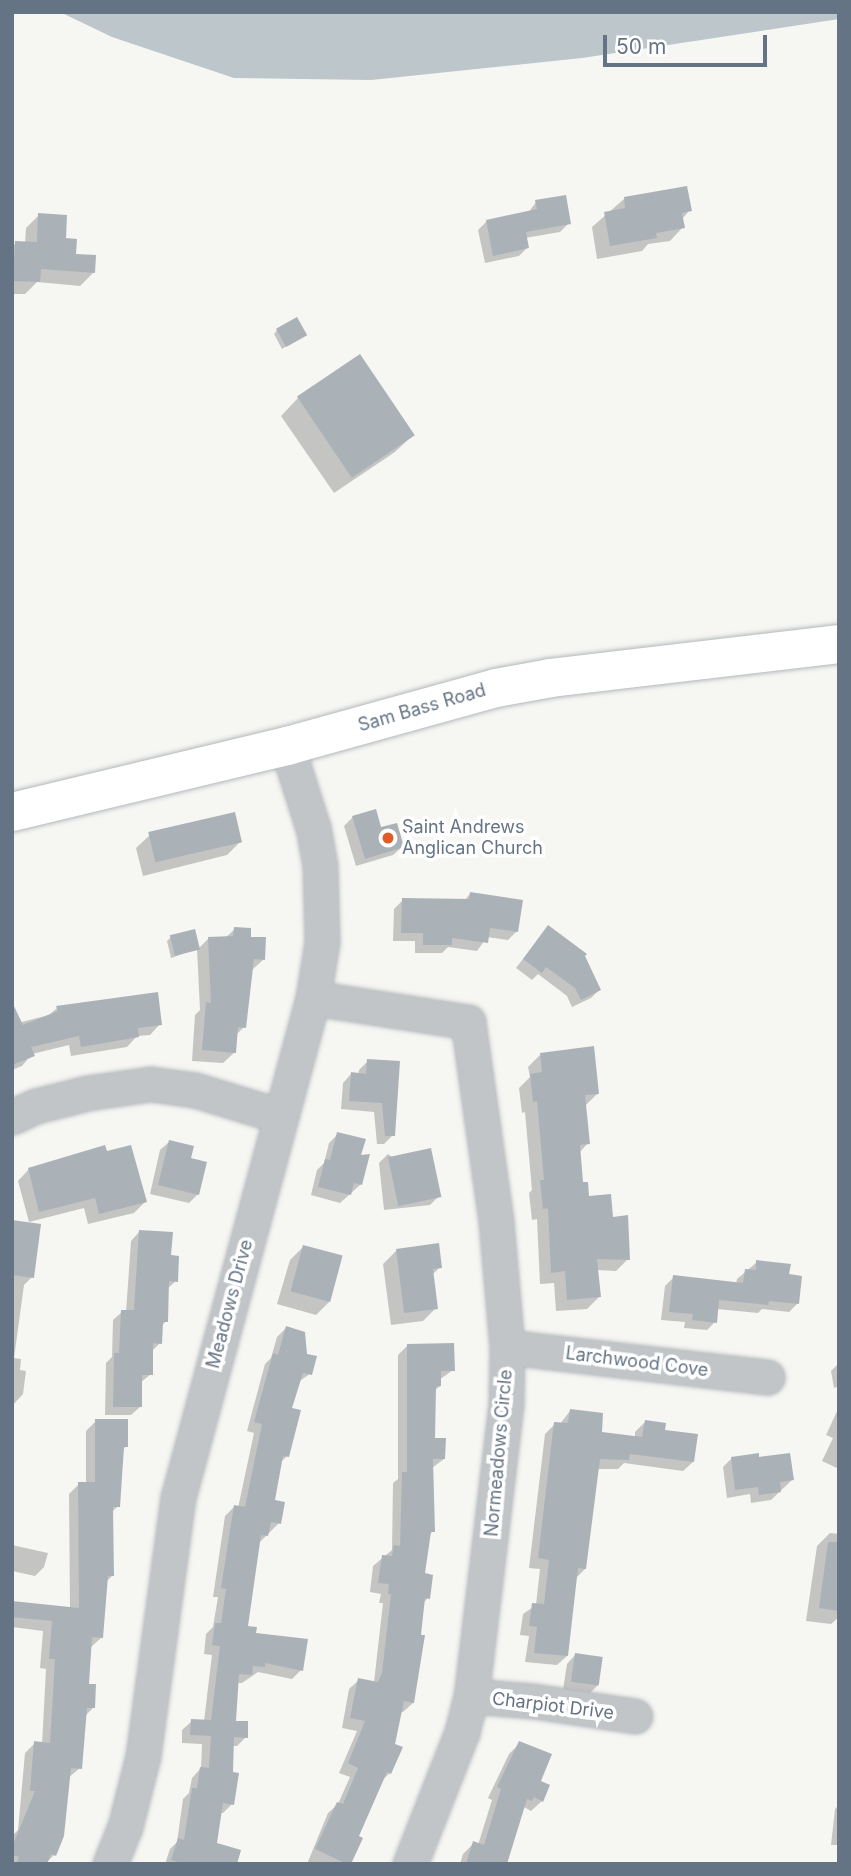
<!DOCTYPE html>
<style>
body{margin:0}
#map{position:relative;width:851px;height:1876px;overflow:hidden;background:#f6f6f3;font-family:Inter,sans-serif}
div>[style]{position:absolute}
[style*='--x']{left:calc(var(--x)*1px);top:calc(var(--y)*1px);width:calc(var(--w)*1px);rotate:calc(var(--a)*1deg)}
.water>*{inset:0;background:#bcc6cb}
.shadow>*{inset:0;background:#0003}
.building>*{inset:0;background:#aab2b8;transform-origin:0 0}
.roads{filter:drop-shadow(0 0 2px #b4b8bc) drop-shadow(0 0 2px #b4b8bc)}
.minor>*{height:33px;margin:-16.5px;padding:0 16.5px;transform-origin:16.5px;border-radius:16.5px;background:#c1c5c8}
.major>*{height:38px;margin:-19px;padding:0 19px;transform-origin:19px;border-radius:19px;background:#fff}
.dots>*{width:19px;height:19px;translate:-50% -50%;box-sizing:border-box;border:4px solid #fff;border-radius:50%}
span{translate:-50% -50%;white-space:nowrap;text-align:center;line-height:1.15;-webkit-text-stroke:7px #fff;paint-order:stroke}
.street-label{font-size:18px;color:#657484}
.poi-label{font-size:18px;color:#657484}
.left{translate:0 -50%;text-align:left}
.frame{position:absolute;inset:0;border:14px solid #657484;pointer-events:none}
.scale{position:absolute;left:603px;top:35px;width:164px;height:32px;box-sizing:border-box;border:4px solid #657484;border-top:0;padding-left:9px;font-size:21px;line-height:24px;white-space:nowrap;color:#657484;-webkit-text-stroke:5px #fff;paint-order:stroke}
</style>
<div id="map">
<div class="water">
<i style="clip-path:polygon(60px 12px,839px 12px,839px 19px,582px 58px,371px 80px,234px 78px,112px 37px)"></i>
</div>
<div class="shadow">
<i style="clip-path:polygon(624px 199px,690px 210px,682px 219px,683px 227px,670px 241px,648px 244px,642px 251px,597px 259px,592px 227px)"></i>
<i style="clip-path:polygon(536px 202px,569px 223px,560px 232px,525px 238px,527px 248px,519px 256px,485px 263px,478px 230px,487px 221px,528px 213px)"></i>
<i style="clip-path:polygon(39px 215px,64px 240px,74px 256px,93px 273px,80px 286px,37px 282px,25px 294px,12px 294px,12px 245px,25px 243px,26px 228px)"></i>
<i style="clip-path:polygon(277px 330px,305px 335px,282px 349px,274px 334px)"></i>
<i style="clip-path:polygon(298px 398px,413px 435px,395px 452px,334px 493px,281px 416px)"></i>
<i style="clip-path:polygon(353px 817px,380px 829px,402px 847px,393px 855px,356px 866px,344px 826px)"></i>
<i style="clip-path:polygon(150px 835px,240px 842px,227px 855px,143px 876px,136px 848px)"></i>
<i style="clip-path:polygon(470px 894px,517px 931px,508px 940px,487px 937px,477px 951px,448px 947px,442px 953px,415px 953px,415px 941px,393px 941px,394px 909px,403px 900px,464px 901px)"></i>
<i style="clip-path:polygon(548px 927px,599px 990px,591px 998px,572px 1007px,567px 996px,538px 974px,532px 980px,516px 968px)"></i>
<i style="clip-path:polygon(235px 929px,249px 938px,264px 959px,252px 970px,244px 1027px,236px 1035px,235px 1052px,223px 1063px,192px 1061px,195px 1015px,200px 1010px,197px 949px,171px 958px,167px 941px,171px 937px,198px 949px,208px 939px,225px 938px)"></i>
<i style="clip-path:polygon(57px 1008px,160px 1024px,150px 1035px,137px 1036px,127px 1047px,71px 1056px,69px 1045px,32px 1054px,22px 1066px,12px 1070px,12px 1019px,14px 1024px,49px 1015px)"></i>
<i style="clip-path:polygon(540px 1055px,598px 1093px,585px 1106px,588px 1143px,579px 1153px,581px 1184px,587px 1198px,612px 1219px,628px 1259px,616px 1271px,597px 1270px,599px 1297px,587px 1309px,556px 1311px,554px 1283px,540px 1284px,537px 1219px,532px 1220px,529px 1193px,532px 1190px,525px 1112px,522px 1113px,519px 1088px,530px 1077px,528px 1067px)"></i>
<i style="clip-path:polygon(368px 1061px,398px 1063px,393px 1135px,384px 1144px,377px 1144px,374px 1112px,341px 1109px,343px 1083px,351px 1074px,358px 1075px,359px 1070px)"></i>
<i style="clip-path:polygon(338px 1134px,359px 1157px,367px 1156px,360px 1185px,340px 1203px,311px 1195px,317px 1170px,324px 1163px,329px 1143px)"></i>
<i style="clip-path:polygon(169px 1142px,189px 1160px,198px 1194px,189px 1203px,150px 1194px,160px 1150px)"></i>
<i style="clip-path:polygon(388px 1154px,439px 1196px,430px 1205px,384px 1210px,379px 1163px)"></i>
<i style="clip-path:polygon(29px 1169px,145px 1202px,134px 1213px,88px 1224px,84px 1208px,29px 1222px,18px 1181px)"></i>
<i style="clip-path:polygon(12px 1223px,32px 1277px,24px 1285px,14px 1358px,21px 1359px,20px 1370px,26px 1371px,23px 1394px,12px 1406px)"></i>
<i style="clip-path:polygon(139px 1232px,169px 1257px,176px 1281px,167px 1289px,166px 1321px,161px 1327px,160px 1343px,151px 1352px,151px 1374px,140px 1383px,140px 1407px,131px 1415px,105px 1415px,106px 1363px,112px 1357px,113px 1320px,122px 1312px,126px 1312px,131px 1241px)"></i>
<i style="clip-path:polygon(303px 1247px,329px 1302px,316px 1315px,277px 1304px,290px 1260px)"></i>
<i style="clip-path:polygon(397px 1250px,440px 1267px,432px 1275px,436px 1308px,423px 1321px,391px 1325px,383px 1264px)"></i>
<i style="clip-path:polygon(757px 1262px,787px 1276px,798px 1303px,789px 1312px,762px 1309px,758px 1313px,717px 1309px,715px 1322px,707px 1330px,684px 1328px,685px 1322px,661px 1320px,665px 1286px,674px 1277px,736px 1284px,737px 1279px)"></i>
<i style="clip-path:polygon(286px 1328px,310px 1374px,298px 1382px,290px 1409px,287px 1456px,280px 1463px,273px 1501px,279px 1523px,258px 1544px,246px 1628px,301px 1670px,292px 1679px,258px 1672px,242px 1683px,236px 1683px,234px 1722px,246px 1737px,237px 1746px,232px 1746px,232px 1804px,223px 1813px,220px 1813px,215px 1844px,223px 1864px,165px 1864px,170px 1849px,177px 1842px,183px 1799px,189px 1793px,192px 1778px,201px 1768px,202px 1744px,182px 1743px,182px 1730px,192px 1721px,204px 1721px,212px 1655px,204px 1654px,206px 1634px,213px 1627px,218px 1597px,213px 1597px,225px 1516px,234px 1507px,238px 1508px,254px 1433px,247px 1431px,265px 1364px,271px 1358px,277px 1337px)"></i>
<i style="clip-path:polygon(407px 1346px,453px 1370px,439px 1380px,440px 1386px,434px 1391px,433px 1440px,444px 1459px,432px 1468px,433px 1531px,428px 1536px,423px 1575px,428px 1598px,423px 1603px,413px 1703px,403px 1712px,400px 1712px,390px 1773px,381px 1781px,356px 1837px,350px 1864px,307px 1864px,328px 1813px,338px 1804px,350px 1777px,339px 1773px,357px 1731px,342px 1728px,349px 1689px,359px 1680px,374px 1682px,383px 1603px,379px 1603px,381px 1594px,370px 1592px,373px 1566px,392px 1550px,393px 1483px,398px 1479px,398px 1355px)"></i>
<i style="clip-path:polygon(839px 1363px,839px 1386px,834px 1388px,831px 1371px)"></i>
<i style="clip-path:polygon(839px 1407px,839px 1469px,822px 1461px,833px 1438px,826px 1435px)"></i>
<i style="clip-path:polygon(570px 1411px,600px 1434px,635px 1438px,635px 1432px,645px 1422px,663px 1431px,693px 1462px,683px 1471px,624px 1463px,618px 1469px,597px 1469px,585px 1569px,575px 1579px,567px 1656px,557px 1665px,525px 1662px,529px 1636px,520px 1635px,523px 1614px,536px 1605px,540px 1569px,529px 1568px,545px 1434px,555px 1424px,560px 1424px)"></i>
<i style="clip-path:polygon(96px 1421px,126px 1446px,122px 1451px,118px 1506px,111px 1513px,112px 1576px,106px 1582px,101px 1638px,91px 1647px,87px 1685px,93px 1708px,84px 1717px,80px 1768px,68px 1778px,54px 1855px,45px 1864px,12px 1864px,12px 1836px,18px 1830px,25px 1753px,35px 1743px,42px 1744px,46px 1669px,40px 1668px,43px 1631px,12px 1627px,12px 1604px,70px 1608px,69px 1494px,79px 1484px,86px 1484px,86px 1431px)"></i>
<i style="clip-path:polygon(731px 1459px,792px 1480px,771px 1500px,751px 1503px,750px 1494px,727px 1498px,723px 1467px)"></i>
<i style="clip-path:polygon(830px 1533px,839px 1534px,839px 1617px,831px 1624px,806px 1621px,817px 1546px)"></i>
<i style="clip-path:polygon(12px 1545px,48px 1553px,44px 1567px,35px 1576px,12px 1571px)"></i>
<i style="clip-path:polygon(575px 1655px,598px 1685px,589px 1694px,563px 1690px,567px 1664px)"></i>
<i style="clip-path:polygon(520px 1743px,539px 1782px,542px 1801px,531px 1811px,524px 1807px,506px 1864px,460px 1864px,463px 1854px,474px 1843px,478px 1845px,492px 1800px,488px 1798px,509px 1754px)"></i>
<i style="clip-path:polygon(839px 1805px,839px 1845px,831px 1845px,835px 1809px)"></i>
</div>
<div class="building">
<i style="clip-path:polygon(687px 186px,692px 211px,682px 213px,685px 228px,656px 233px,657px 238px,610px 246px,604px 212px,625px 208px,624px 197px)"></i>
<i style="clip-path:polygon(566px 195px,571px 224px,526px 232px,529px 248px,493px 256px,486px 220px,537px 209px,535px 200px)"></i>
<i style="clip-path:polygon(38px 213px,67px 215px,66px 238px,77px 239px,76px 254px,96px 255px,95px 273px,41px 269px,40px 282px,13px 281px,15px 241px,37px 242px)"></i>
<i style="left:297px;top:317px;width:21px;height:24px;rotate:61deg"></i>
<i style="left:360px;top:354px;width:98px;height:76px;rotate:56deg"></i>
<i style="clip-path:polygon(376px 809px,381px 827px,397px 823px,404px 847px,365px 859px,352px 816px)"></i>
<i style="left:235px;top:812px;width:31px;height:89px;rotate:77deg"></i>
<i style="clip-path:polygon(470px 892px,523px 900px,518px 932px,490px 928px,488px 943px,452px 938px,452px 945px,423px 945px,423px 933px,401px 933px,402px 898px,469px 899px)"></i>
<i style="clip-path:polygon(548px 925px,587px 954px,585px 956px,601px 990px,581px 1000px,575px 988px,546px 967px,542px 973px,523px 959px)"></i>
<i style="clip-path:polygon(234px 927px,251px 928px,251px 937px,266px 937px,265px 960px,254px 959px,246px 1028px,238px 1027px,236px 1053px,202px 1050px,206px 1002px,211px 1003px,208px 937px,233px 936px)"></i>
<i style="left:195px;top:929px;width:21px;height:26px;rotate:76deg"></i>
<i style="clip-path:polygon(158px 992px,162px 1025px,138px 1028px,139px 1037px,81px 1047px,79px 1036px,31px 1047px,35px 1056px,12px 1065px,12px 1002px,23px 1025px,58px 1011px,56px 1006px)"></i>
<i style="clip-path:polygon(594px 1046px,599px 1094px,585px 1095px,590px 1144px,580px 1145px,583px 1182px,588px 1182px,589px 1196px,611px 1194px,613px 1217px,628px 1215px,630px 1260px,597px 1259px,601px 1297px,567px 1300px,565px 1271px,551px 1273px,548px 1208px,543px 1209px,540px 1180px,544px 1180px,537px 1101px,533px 1102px,530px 1074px,542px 1072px,540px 1053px)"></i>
<i style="clip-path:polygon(367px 1059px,400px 1061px,395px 1136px,385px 1136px,382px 1103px,349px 1101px,351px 1072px,366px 1074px)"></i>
<i style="clip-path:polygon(337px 1132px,366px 1139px,361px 1155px,370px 1154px,362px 1185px,354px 1183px,351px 1195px,318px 1187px,325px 1159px,330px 1160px)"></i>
<i style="clip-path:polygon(169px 1140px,194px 1146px,191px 1158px,207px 1162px,199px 1195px,158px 1185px)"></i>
<i style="clip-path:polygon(105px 1145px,107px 1151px,131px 1145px,147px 1202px,99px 1214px,95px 1198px,39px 1212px,28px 1168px)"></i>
<i style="left:431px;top:1148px;width:50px;height:44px;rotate:78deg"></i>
<i style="clip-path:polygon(12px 1220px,41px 1224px,34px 1278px,12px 1275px)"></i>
<i style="clip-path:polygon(139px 1230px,173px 1232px,171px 1255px,179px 1256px,178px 1282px,169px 1281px,168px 1322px,163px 1322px,162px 1344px,153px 1343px,153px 1375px,142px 1375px,142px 1407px,113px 1407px,114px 1353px,119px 1353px,121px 1310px,134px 1310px)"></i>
<i style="clip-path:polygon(439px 1243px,442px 1268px,433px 1269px,438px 1309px,404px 1313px,396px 1249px)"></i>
<i style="left:303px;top:1245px;width:41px;height:48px;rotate:15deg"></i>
<i style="clip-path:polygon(756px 1260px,791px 1264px,789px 1274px,802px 1276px,799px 1304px,769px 1301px,768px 1305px,719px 1300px,717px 1323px,692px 1320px,693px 1314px,669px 1312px,673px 1275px,743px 1283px,745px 1269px,756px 1270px)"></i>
<i style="clip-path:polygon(286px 1326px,305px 1332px,307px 1354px,317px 1356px,312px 1375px,303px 1373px,292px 1408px,301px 1410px,289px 1457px,283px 1456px,275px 1500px,285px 1502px,281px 1524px,271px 1522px,268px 1536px,261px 1535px,248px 1626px,257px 1627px,256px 1633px,308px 1639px,303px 1671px,265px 1663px,265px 1667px,253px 1666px,252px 1675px,239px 1674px,236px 1721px,248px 1721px,248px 1738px,234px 1737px,233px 1772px,239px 1773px,234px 1805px,223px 1803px,217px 1843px,241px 1850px,237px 1864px,184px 1864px,171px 1860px,178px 1838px,184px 1840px,192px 1788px,197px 1788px,200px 1767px,209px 1768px,211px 1736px,190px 1735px,191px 1719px,211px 1720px,220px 1646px,212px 1645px,215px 1623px,221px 1623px,226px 1589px,221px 1588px,234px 1505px,245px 1507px,262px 1424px,254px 1422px,273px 1353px,278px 1355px)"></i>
<i style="clip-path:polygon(454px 1343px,455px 1371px,441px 1371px,441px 1386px,436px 1387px,435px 1438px,446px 1438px,445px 1459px,433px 1459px,435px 1532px,431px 1532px,425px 1573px,433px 1575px,430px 1599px,425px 1598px,421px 1635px,425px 1635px,414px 1703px,404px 1701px,395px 1744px,403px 1747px,391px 1774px,387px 1772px,359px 1836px,363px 1838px,351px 1864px,347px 1864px,315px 1849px,337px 1802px,343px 1804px,358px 1768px,348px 1763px,365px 1721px,350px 1718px,358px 1678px,378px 1682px,382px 1673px,391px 1594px,388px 1594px,389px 1584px,378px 1583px,382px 1555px,392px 1556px,394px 1545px,400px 1546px,402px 1472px,407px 1472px,407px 1344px)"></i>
<i style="clip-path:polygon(570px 1409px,603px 1413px,602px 1432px,642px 1437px,645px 1420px,666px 1423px,665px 1430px,698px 1434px,694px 1462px,630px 1454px,629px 1460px,600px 1459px,586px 1569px,578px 1568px,568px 1656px,534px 1653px,537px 1627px,529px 1626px,532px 1603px,544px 1604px,549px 1560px,538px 1558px,554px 1422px,568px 1423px)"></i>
<i style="clip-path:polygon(95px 1419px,128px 1419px,128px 1447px,124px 1447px,120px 1507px,113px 1507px,114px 1576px,108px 1576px,103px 1638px,92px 1637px,89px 1684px,96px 1684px,95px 1708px,87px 1708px,82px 1769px,71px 1768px,64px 1836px,56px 1856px,51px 1854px,47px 1864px,16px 1864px,19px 1857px,12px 1855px,12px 1847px,35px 1791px,30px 1791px,34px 1741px,50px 1743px,55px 1659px,49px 1659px,52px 1621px,12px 1617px,12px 1601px,79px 1608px,78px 1482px,95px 1482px)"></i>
<i style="clip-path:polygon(759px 1453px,759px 1457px,790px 1453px,794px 1480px,780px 1482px,781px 1492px,759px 1495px,758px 1487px,735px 1490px,731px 1457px)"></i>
<i style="clip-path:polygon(828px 1542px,839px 1542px,839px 1611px,819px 1608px)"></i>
<i style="left:575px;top:1653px;width:28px;height:29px;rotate:8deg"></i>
<i style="clip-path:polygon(519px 1741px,552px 1754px,541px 1781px,550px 1785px,543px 1802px,534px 1797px,532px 1801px,527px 1799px,507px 1864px,466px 1864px,473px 1841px,484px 1845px,501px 1789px,497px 1787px)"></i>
</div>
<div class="roads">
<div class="minor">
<i style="--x:313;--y:998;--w:157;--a:8.8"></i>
<i style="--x:468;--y:1022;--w:201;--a:82"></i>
<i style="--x:496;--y:1221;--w:126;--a:85"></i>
<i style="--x:507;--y:1347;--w:57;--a:91"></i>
<i style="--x:506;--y:1404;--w:294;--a:96.8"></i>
<i style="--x:471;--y:1696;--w:37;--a:104"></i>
<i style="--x:462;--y:1732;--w:142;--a:111.5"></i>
<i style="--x:12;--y:1117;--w:26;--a:-25"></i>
<i style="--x:36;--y:1106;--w:53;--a:-14.3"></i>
<i style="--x:87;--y:1093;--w:64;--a:-8.1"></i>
<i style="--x:150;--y:1084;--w:45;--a:7.6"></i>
<i style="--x:195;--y:1090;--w:89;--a:17"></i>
<i style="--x:507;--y:1347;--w:262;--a:6.6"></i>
<i style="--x:471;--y:1696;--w:62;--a:4.6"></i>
<i style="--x:533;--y:1701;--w:103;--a:8.4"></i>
<i style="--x:110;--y:1864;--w:40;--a:-68"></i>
<i style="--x:125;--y:1827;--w:73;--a:-75.8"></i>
<i style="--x:143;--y:1756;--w:260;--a:-82.3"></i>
<i style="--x:178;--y:1498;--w:518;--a:-74.89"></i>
<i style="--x:313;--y:998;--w:57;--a:-80.9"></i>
<i style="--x:322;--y:942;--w:76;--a:-91.5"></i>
<i style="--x:320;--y:866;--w:39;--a:-100"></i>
<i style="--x:313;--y:828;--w:86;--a:-107.6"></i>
</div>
<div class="major">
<i style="--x:12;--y:812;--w:283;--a:-13.5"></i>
<i style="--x:287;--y:746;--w:217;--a:-15.5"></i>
<i style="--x:496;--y:688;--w:56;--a:-10.3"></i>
<i style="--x:551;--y:678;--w:290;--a:-6.7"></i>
</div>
</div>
<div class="dots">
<i style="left:388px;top:838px;background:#e25c27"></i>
</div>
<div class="street-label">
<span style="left:422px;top:708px;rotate:-16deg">Sam Bass Road</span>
<span style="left:230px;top:1304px;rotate:-75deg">Meadows Drive</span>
<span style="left:637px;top:1362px;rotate:7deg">Larchwood Cove</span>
<span style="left:499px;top:1453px;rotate:-85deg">Normeadows Circle</span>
<span style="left:553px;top:1706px;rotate:7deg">Charpiot Drive</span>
</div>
<div class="poi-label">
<span class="left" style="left:402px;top:838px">Saint Andrews<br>Anglican Church</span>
</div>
<div class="frame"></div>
<div class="scale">50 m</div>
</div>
